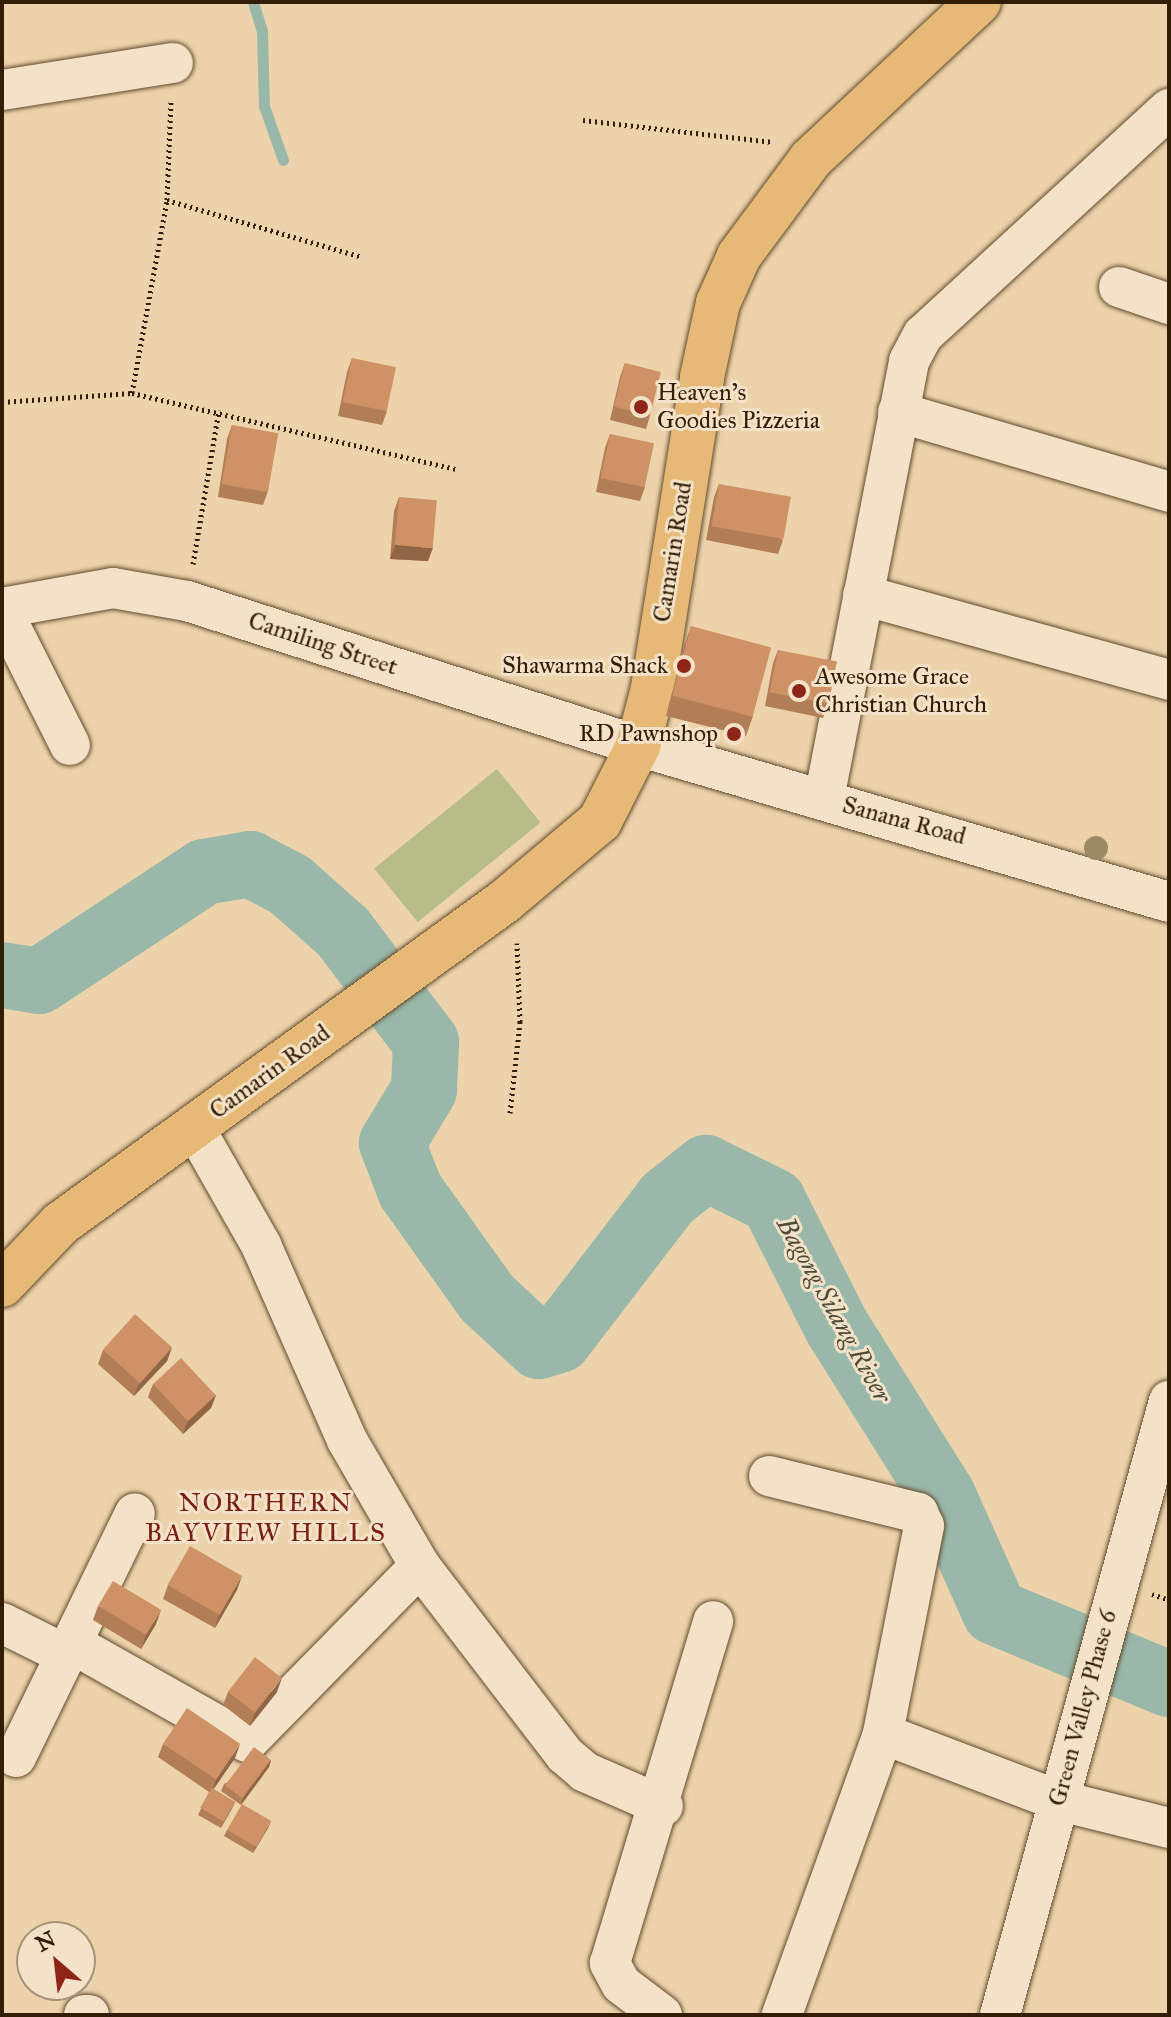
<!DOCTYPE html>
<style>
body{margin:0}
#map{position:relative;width:1171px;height:2017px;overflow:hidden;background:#edd3ab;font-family:"IM FELL Great Primer",serif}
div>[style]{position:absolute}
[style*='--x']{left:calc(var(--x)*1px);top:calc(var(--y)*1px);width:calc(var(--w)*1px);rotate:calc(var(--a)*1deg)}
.green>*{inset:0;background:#b7bc89;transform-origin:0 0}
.stream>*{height:11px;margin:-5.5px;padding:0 5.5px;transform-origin:5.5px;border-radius:5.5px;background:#99b8aa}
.river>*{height:66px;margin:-33px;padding:0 33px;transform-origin:33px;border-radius:33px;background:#99b8aa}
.path>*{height:5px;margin-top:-2.5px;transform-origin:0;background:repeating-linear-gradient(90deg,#321e05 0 2px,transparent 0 6px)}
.roads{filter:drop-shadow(0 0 2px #614b2e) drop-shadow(0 0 2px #614b2e)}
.minor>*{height:40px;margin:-20px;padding:0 20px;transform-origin:20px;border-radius:20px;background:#f3e2c8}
.major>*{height:44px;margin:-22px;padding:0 22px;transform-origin:22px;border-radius:22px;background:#e6ba76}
.trees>*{width:24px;height:24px;margin:-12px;border-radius:50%;background:#9c8966}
.wall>*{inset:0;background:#b17e58}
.shaded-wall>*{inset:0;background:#906647}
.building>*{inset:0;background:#ce9266;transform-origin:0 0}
.dots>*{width:22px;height:22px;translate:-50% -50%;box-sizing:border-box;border:4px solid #f3e2c8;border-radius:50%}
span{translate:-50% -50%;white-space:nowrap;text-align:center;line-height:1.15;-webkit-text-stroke:6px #f3e2c8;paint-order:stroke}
.poi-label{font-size:24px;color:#321e05}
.left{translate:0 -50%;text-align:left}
.right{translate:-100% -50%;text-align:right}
.street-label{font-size:24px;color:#321e05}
.water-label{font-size:26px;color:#514c37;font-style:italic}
.neighbourhood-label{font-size:26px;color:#7a1f14;letter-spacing:2px}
.frame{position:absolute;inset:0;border:4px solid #321e05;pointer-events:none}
.north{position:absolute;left:16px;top:1921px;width:80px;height:80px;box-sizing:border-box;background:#f3e2c8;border:2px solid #a6947a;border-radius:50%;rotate:332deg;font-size:22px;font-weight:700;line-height:32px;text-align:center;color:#321e05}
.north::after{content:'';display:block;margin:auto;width:28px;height:36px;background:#8f2418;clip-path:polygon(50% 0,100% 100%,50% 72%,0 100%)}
</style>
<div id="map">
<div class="green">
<i style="left:497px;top:769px;width:69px;height:158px;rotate:51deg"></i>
</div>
<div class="stream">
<i style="--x:253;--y:2;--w:30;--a:73"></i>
<i style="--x:262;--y:31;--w:75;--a:88.5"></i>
<i style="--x:264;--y:106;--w:57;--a:70.6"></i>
</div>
<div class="river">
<i style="--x:2;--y:975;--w:37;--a:9"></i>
<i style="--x:39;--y:981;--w:198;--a:-33.4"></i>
<i style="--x:204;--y:872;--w:47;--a:-9.9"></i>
<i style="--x:250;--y:864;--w:45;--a:27.7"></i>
<i style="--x:290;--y:885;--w:71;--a:41.6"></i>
<i style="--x:343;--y:932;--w:138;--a:53"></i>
<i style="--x:426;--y:1042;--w:48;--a:92.4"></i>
<i style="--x:424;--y:1090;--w:62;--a:121.1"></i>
<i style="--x:392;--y:1143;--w:50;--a:69"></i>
<i style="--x:410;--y:1190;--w:133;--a:54.5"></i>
<i style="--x:487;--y:1298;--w:71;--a:42.7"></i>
<i style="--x:539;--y:1346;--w:21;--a:-17"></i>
<i style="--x:559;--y:1340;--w:178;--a:-52.5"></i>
<i style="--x:667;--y:1199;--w:50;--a:-38.5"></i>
<i style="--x:706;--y:1168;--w:75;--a:26.2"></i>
<i style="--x:773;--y:1201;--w:141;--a:63.1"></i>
<i style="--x:837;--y:1327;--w:199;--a:57.9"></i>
<i style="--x:943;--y:1496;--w:127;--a:65.9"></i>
<i style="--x:995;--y:1612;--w:188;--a:22.5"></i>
</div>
<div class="path">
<i style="--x:583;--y:120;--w:191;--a:6.6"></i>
<i style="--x:167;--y:200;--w:203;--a:16.3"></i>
<i style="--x:132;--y:393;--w:196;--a:-79.7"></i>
<i style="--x:167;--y:200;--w:98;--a:-87.7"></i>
<i style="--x:2;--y:402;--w:130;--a:-4"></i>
<i style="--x:132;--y:393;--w:332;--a:13.2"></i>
<i style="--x:193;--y:564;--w:156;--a:-80.4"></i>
<i style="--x:510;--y:1113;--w:92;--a:-83.7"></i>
<i style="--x:520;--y:1022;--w:79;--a:-92.2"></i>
<i style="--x:1152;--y:1594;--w:18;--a:19"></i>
</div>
<div class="roads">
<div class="minor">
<i style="--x:2;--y:90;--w:173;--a:-9"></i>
<i style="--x:1119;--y:287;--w:53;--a:18.8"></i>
<i style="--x:898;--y:412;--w:283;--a:16.4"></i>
<i style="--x:863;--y:595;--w:318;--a:15.5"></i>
<i style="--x:2;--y:608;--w:113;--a:-10.2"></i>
<i style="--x:113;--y:588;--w:75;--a:10"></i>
<i style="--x:187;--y:601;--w:474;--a:17.8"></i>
<i style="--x:638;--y:746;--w:553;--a:16.37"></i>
<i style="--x:2;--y:610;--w:151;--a:63.3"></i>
<i style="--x:824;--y:799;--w:446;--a:-79"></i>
<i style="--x:909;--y:361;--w:30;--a:-62"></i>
<i style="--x:923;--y:335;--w:334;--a:-42.6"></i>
<i style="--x:194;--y:1127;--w:136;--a:60.4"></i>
<i style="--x:261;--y:1245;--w:213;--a:66.2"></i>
<i style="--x:347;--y:1440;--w:146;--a:59.9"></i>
<i style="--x:420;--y:1566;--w:238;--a:52.5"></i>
<i style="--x:565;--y:1755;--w:26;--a:40"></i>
<i style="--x:585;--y:1772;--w:85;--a:23.6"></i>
<i style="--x:769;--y:1476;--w:154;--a:13.9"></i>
<i style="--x:918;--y:1513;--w:14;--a:65"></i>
<i style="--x:924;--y:1526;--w:212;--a:101.2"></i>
<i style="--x:883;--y:1734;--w:299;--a:109.8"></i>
<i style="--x:2;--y:1623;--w:72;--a:26.6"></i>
<i style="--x:71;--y:1643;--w:202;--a:29.4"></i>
<i style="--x:247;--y:1742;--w:247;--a:-45.5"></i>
<i style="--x:883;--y:1734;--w:186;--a:20.8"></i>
<i style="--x:1057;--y:1800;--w:115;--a:14"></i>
<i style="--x:16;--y:1757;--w:271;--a:-64"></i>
<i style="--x:84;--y:2015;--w:5;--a:0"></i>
<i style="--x:662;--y:2015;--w:51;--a:-142.9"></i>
<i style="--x:621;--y:1984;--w:24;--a:-118"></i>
<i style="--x:610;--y:1963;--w:357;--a:-73.2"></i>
<i style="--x:1000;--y:2015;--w:637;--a:-74.61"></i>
</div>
<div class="major">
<i style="--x:2;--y:1285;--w:84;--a:-46.4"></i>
<i style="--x:60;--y:1224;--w:550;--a:-35.97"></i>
<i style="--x:505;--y:901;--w:124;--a:-40.1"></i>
<i style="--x:600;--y:821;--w:84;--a:-63.1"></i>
<i style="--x:638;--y:746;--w:60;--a:-75.5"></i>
<i style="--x:653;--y:688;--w:315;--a:-81"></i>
<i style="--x:702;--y:377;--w:76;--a:-77.8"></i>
<i style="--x:718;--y:303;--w:51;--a:-65.9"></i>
<i style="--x:739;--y:256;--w:121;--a:-53.4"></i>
<i style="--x:811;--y:159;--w:230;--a:-43.1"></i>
</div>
</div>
<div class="trees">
<i style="left:1096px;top:848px"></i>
</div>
<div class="wall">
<i style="clip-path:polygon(352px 358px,387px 411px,382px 425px,338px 416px,347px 372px)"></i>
<i style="clip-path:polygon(625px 363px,650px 416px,646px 429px,610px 420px,620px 377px)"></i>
<i style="clip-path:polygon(232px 425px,268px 491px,263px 505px,218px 497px,227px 439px)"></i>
<i style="clip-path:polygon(610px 434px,645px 487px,640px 501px,596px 492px,605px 448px)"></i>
<i style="clip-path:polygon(719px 484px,783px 540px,778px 554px,706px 540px,714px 497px)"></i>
<i style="clip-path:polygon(399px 497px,428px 561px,390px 559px,394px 511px)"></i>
<i style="clip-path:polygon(691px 626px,753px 716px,746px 736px,666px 716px,684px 646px)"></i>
<i style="clip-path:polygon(778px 650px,828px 705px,823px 718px,765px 706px,773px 663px)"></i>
<i style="clip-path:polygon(172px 1347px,167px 1361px,134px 1396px,98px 1364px,103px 1350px)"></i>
<i style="clip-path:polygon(153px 1384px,216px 1395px,211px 1408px,183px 1434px,148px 1397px)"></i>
<i style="clip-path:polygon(168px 1585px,237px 1590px,215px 1628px,163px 1599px)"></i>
<i style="clip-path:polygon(98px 1606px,156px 1624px,141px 1649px,93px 1620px)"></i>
<i style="clip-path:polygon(228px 1692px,277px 1692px,250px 1726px,223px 1705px)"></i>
<i style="clip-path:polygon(163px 1744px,235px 1758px,213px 1789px,235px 1802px,232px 1809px,221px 1828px,198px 1815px,209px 1792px,158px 1757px)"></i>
<i style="clip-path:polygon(271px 1760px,269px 1767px,241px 1805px,221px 1791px,224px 1784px)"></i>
<i style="clip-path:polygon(268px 1828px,253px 1853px,224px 1836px,227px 1830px)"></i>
</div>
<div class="shaded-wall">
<i style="clip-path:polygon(395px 545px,433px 548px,428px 561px,390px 559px)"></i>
<i style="clip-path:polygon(172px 1347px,167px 1361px,134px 1396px,139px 1383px)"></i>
<i style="clip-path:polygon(216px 1395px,211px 1408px,183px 1434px,188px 1420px)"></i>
<i style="clip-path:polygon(242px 1576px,237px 1590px,215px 1628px,219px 1615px)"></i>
<i style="clip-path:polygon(161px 1610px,156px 1624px,141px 1649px,146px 1635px)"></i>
<i style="clip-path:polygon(282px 1678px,277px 1692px,250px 1726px,255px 1713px)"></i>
<i style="clip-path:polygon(240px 1744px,235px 1758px,211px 1793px,216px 1780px)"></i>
<i style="clip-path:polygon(271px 1760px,269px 1767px,241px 1805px,243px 1798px)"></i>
<i style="clip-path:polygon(271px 1821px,268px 1828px,253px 1853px,255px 1847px)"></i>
</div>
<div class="building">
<i style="left:352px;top:358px;width:45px;height:45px;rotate:12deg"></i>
<i style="left:625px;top:363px;width:37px;height:45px;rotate:14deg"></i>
<i style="left:232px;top:425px;width:47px;height:60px;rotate:10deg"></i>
<i style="left:610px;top:434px;width:45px;height:45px;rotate:12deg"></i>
<i style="left:719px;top:484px;width:73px;height:43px;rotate:10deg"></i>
<i style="left:399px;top:497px;width:38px;height:48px;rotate:5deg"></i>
<i style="left:691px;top:626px;width:83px;height:72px;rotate:15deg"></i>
<i style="left:778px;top:650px;width:60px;height:43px;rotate:11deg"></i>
<i style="left:135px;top:1314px;width:50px;height:48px;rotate:42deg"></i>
<i style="left:181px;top:1358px;width:51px;height:38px;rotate:47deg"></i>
<i style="left:190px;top:1546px;width:60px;height:45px;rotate:30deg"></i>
<i style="left:113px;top:1581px;width:56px;height:29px;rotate:31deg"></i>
<i style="left:255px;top:1657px;width:34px;height:44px;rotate:38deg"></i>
<i style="left:187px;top:1708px;width:64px;height:43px;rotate:34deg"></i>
<i style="left:254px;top:1747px;width:21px;height:48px;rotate:37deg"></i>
<i style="left:212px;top:1788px;width:27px;height:23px;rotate:31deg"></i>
<i style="left:242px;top:1804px;width:34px;height:30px;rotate:30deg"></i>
</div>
<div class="dots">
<i style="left:641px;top:407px;background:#8f2418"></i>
<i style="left:684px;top:666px;background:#8f2418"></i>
<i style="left:799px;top:691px;background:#8f2418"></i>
<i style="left:734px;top:734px;background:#8f2418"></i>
</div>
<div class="poi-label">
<span class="left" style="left:657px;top:407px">Heaven's<br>Goodies Pizzeria</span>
<span class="right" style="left:668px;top:666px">Shawarma Shack</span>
<span class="left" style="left:815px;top:691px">Awesome Grace<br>Christian Church</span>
<span class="right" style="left:718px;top:734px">RD Pawnshop</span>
</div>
<div class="street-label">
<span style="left:673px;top:552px;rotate:-81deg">Camarin Road</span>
<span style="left:323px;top:644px;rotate:18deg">Camiling Street</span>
<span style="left:904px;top:821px;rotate:15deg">Sanana Road</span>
<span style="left:270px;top:1072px;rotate:-36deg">Camarin Road</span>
<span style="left:1083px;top:1708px;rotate:-75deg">Green Valley Phase 6</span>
</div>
<div class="water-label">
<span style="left:834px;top:1310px;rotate:61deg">Bagong Silang River</span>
</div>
<div class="neighbourhood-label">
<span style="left:266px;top:1518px">NORTHERN<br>BAYVIEW HILLS</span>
</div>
<div class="frame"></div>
<div class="north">N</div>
</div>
